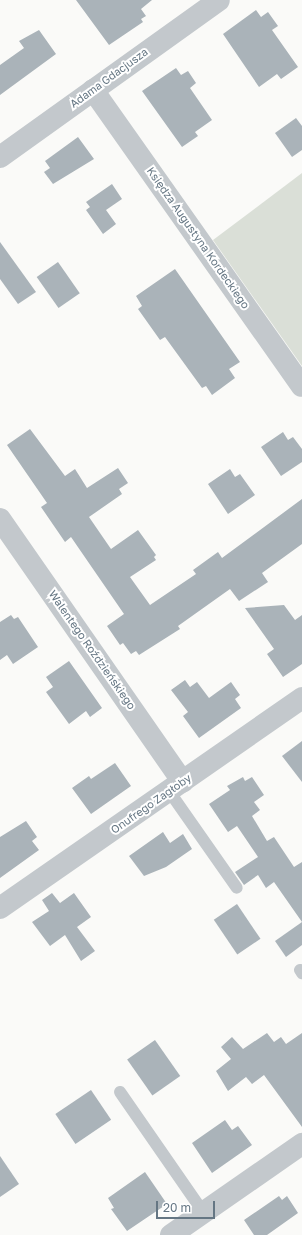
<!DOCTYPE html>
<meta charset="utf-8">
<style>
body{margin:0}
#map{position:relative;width:302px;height:1235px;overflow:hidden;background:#fafaf8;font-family:"Golos Text",sans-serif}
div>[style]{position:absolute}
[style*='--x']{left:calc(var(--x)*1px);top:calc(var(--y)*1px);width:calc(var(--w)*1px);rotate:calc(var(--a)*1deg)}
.green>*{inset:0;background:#dadfd7}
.building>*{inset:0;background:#aab3b9;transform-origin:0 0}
.service>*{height:12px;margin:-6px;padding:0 6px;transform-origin:6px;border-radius:6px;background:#c3c8cc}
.minor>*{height:22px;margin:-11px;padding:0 11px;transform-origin:11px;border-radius:11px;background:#c3c8cc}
span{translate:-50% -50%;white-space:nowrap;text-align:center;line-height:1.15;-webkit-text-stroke:4px #fff;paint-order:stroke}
.street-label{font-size:11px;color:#657683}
.scale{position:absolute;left:156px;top:1201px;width:59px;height:18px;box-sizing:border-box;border:2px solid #657683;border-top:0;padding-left:5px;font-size:12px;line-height:14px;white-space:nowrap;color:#657683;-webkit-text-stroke:3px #fff;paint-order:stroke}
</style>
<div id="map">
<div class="green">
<i style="clip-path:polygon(302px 173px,302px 366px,213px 240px)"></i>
</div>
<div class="building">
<i style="clip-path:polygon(76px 0,152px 0,141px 9px,146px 16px,141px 19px,143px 22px,109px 45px)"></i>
<i style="clip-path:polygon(256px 10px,261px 17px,268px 12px,278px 26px,272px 30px,298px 67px,281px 79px,277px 74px,259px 87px,223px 34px)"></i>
<i style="clip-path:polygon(39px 30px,56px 54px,0 95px,0 65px,24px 48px,19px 41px)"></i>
<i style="clip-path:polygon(176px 68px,181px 75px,188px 71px,196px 83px,190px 88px,212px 120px,195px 132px,198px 136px,182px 147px,142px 91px)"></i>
<i style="clip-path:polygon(296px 118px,302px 126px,302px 150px,292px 157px,275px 133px)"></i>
<i style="clip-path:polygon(78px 137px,94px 159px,53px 184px,44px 172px,50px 168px,45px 161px)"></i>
<i style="clip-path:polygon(112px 184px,122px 199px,106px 210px,116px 224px,103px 234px,86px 210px,90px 207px,86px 202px)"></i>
<i style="clip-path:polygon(0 242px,36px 292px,18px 304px,0 279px)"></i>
<i style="left:58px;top:262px;width:38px;height:26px;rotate:55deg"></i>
<i style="clip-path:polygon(175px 269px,240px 362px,229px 369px,235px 378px,212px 395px,206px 386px,202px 388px,165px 337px,160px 340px,138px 309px,142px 306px,136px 296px)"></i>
<i style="clip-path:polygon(30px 429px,65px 476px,75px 469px,87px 488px,118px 468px,128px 483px,119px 489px,122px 494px,89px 517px,111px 549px,138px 530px,156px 555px,154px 557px,156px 560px,130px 577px,150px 605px,196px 574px,193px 570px,218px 552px,222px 558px,302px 499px,302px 544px,262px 573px,268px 582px,239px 601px,230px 589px,178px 626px,180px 629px,139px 655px,136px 651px,131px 654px,123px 643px,120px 645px,107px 626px,124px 614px,71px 537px,65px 542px,41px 507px,47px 503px,7px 445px)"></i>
<i style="clip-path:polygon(283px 432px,288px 440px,293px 437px,302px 449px,302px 462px,281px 476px,261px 447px)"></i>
<i style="clip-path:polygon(230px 469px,235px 477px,240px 474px,255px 495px,228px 514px,208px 484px)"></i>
<i style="clip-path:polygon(284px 605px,295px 620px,302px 615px,302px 664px,283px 677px,267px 654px,274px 649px,245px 608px)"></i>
<i style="clip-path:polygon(11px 615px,14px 619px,18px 617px,38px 647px,13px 664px,7px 655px,0 660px,0 622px)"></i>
<i style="clip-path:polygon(69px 661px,102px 708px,90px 717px,86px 711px,69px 724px,46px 692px,53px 687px,46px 677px)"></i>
<i style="clip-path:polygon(185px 680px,190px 687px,197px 682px,209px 698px,231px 682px,240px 695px,235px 699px,241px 708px,199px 738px,183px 716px,188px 712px,171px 690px)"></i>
<i style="clip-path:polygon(302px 741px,302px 782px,282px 756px)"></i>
<i style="clip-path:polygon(115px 763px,131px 786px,91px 814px,72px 788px,89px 776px,91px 779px)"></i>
<i style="clip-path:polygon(243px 777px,245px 781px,252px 777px,264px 795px,254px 802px,260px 810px,252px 816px,267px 841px,274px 837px,294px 867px,302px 862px,302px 922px,274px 882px,266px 888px,258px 875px,244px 885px,235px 872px,258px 857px,237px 826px,228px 832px,209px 804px,230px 790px,227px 786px)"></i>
<i style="clip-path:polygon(26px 821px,37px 837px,32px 841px,39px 850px,0 878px,0 837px)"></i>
<i style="clip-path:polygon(163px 832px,170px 843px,183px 834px,192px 849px,166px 867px,144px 876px,129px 856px)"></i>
<i style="clip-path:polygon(52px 893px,60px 903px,74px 893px,91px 917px,77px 927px,95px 951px,81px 961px,65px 935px,50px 946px,32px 922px,49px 911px,42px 900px)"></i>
<i style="left:237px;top:904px;width:42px;height:28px;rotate:56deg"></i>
<i style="clip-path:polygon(302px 922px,302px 945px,286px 957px,275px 941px)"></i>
<i style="clip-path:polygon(267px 1033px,274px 1042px,281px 1037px,286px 1044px,302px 1033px,302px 1127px,264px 1075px,252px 1084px,246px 1077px,228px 1091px,216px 1071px,231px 1059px,221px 1047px,232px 1037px,243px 1049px)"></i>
<i style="left:155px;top:1040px;width:44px;height:34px;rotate:55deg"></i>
<i style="left:91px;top:1090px;width:36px;height:43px;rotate:56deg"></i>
<i style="clip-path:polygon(225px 1120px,232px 1130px,238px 1126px,252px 1145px,212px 1173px,192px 1143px)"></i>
<i style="clip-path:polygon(0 1156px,19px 1184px,0 1197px)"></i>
<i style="clip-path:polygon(145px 1172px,167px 1204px,127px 1231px,111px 1209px,114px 1208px,108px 1198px)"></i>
<i style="clip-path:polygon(279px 1196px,282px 1200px,287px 1196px,298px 1213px,267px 1235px,254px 1235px,244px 1220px)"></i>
</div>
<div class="service">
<i style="--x:169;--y:791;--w:118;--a:55"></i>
<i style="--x:300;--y:970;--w:4;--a:56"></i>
<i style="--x:120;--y:1092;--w:146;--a:55.3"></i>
</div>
<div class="minor">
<i style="--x:93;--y:90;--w:362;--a:54.8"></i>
<i style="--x:0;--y:157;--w:269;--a:-35.6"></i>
<i style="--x:0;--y:519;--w:320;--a:55.2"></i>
<i style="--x:0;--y:908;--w:368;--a:-34.8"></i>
<i style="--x:171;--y:1235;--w:160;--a:-34.8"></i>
</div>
<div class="street-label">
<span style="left:109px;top:78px;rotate:-36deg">Adama Gdacjusza</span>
<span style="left:198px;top:238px;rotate:55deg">Księdza Augustyna Kordeckiego</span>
<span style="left:92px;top:650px;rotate:55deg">Walentego Roździeńskiego</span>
<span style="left:151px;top:804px;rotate:-35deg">Onufrego Zagłoby</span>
</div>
<div class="scale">20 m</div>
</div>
